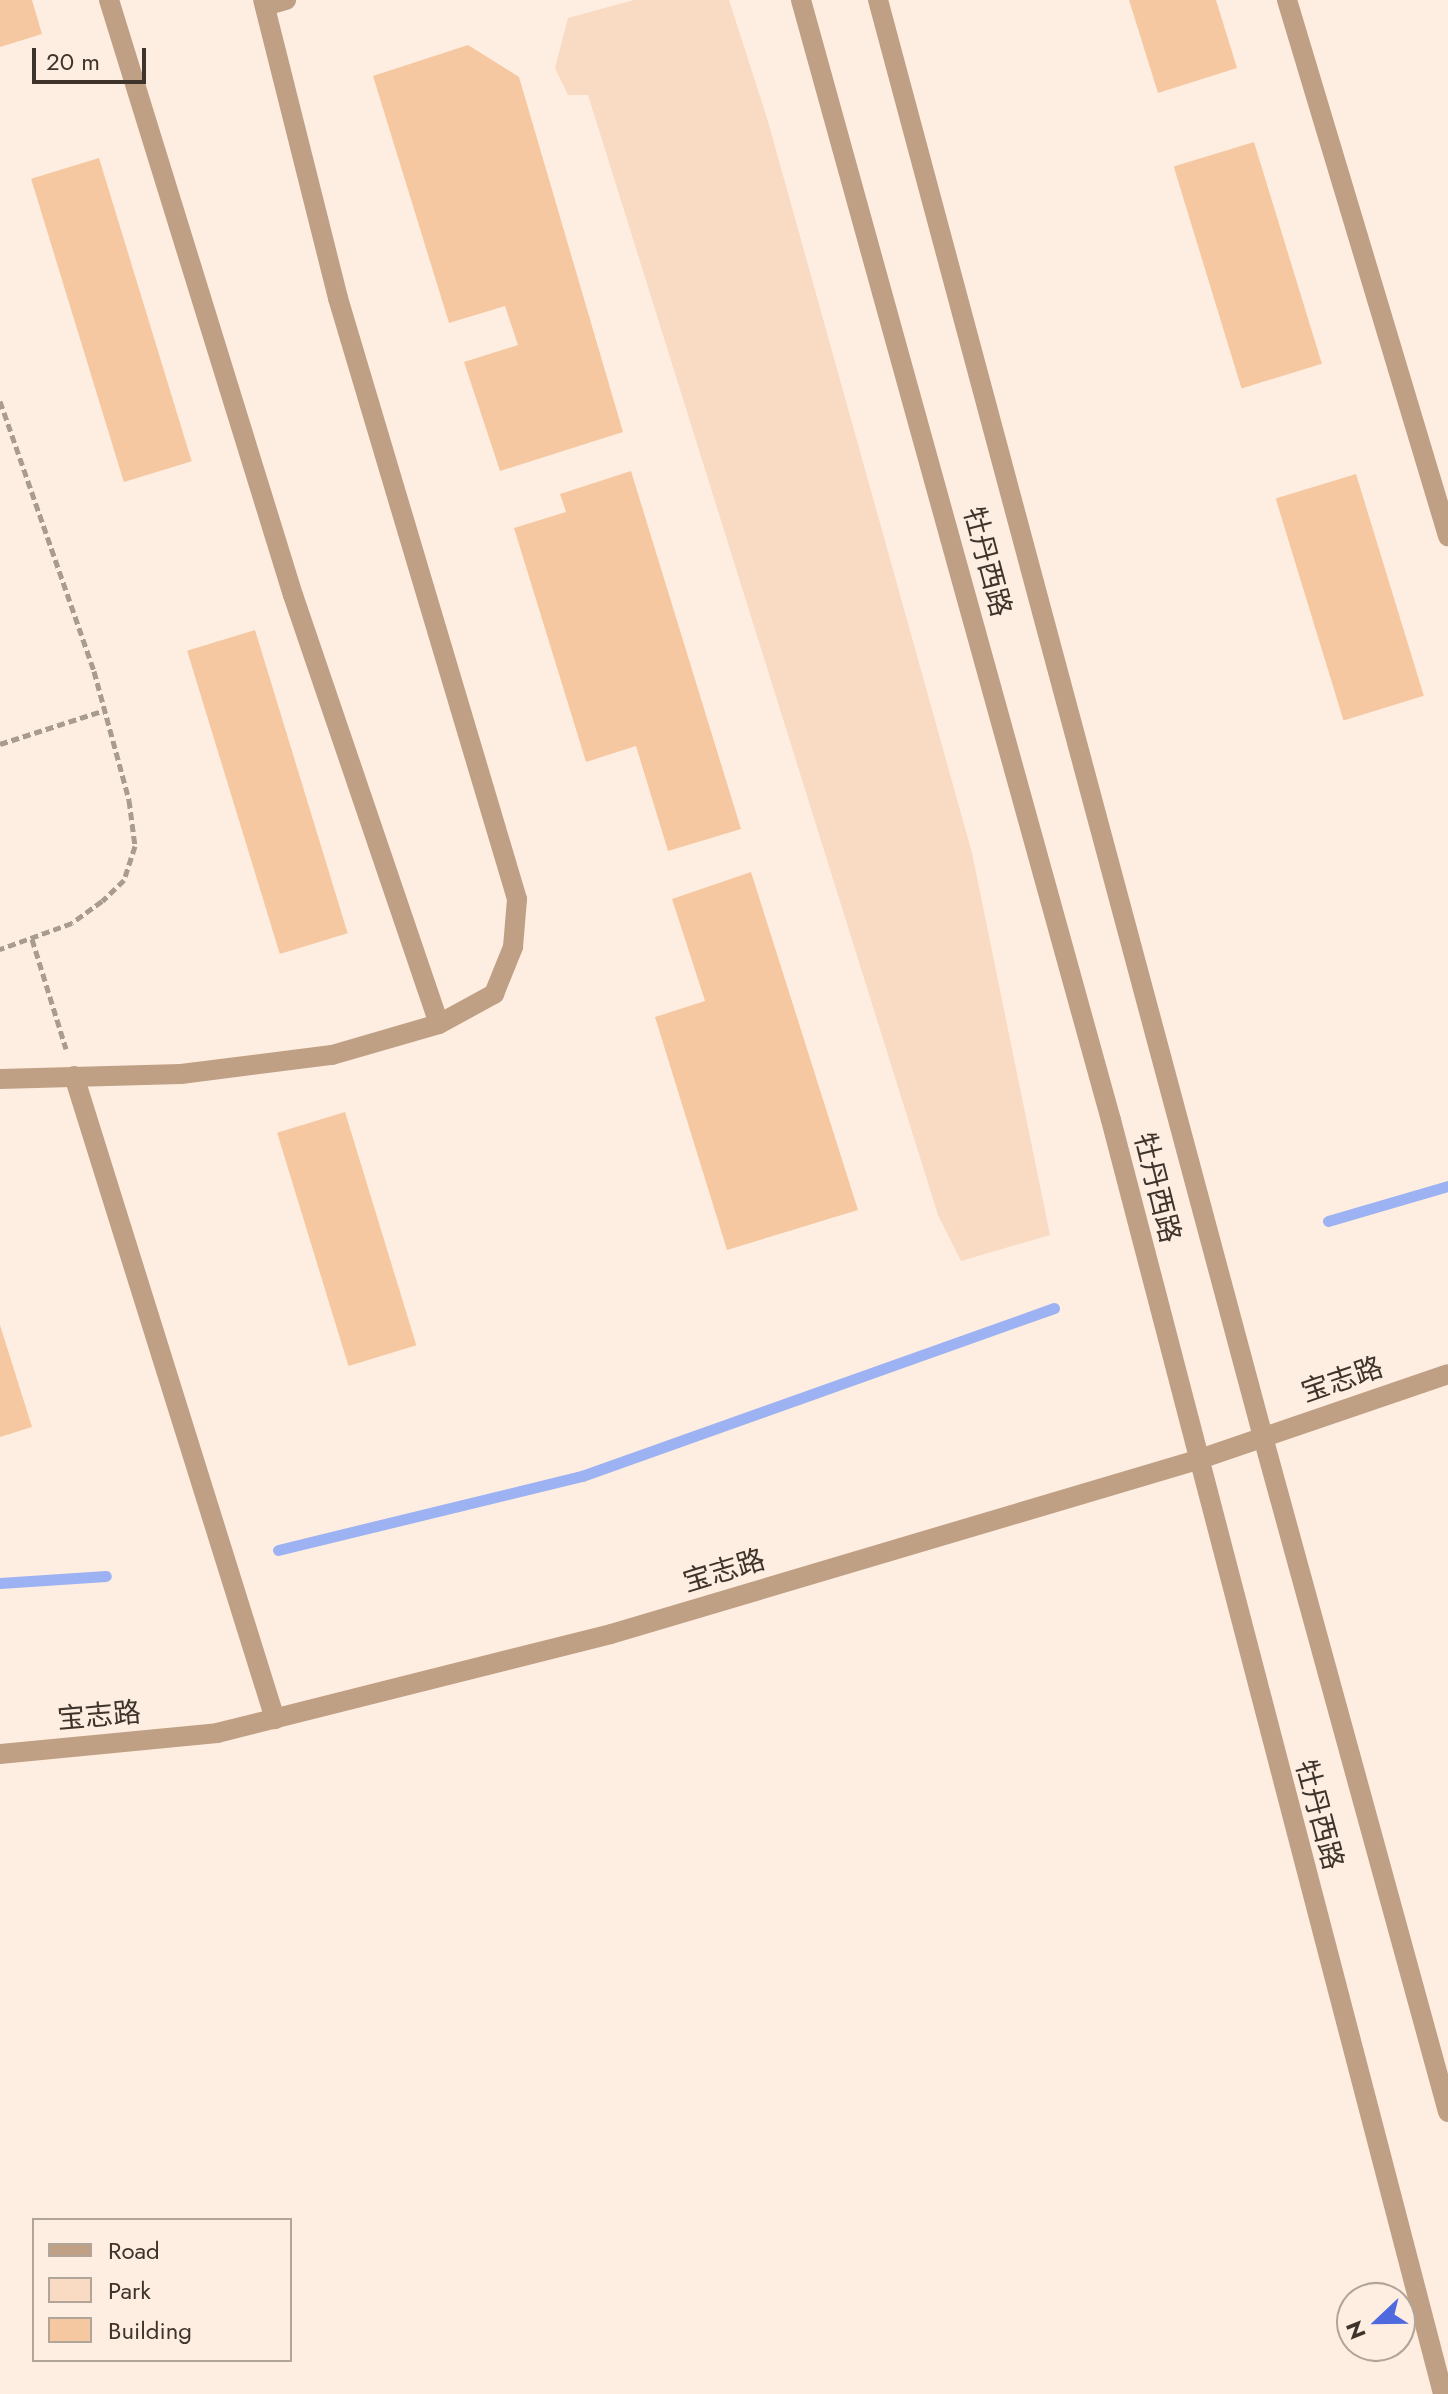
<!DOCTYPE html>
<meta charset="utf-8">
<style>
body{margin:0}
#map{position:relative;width:1448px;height:2394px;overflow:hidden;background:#feeee1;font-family:Jost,"Noto Sans SC",sans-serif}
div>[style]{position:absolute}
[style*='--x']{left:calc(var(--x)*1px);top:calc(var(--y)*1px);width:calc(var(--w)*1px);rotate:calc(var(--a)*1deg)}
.green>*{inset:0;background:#f8dbc2}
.stream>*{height:11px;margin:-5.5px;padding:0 5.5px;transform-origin:5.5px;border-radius:5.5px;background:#9cb2f2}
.building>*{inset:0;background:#f5c8a2;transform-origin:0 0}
.path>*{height:5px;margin-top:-2.5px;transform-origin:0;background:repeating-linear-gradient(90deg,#a89b90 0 8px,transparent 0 12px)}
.minor>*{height:20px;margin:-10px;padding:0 10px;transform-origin:10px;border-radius:10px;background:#c0a085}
span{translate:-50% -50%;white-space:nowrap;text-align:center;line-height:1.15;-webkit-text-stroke:6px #feeee1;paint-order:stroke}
.street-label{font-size:28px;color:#3e342b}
.legend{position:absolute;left:32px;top:2218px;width:260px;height:144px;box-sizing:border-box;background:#feeee1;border:2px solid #b1a498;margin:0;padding:10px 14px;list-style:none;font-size:24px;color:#3e342b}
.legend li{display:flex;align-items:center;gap:16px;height:40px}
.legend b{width:40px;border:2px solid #b1a498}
.north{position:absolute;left:1336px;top:2282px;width:80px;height:80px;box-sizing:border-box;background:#feeee1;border:2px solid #b1a498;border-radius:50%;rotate:248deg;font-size:22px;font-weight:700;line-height:32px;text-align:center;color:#3e342b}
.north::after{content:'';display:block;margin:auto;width:28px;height:36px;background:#4e6ade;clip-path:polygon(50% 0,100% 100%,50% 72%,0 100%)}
.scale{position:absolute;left:32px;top:48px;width:114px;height:36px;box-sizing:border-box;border:4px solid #3e342b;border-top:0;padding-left:10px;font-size:24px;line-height:28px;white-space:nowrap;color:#3e342b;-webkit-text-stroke:6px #feeee1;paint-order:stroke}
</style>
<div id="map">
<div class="green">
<i style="clip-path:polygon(634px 0,729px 0,767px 118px,972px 853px,1050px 1235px,961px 1261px,938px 1215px,588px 95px,568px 95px,555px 68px,568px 18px)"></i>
</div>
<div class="stream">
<i style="--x:1328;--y:1221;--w:125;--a:-16.3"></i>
<i style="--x:278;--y:1550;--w:313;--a:-13.7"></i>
<i style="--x:582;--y:1476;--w:501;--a:-19.59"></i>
<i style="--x:0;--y:1583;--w:106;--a:-3.8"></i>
</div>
<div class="building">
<i style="clip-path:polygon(0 0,32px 0,42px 34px,0 47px)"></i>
<i style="clip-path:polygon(1129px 0,1216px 0,1237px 68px,1158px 93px)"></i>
<i style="clip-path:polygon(468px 45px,519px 77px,623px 432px,500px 471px,464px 362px,518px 345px,505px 306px,449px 323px,373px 76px)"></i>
<i style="left:1254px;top:142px;width:232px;height:84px;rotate:73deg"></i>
<i style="left:99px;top:158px;width:317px;height:71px;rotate:73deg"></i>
<i style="clip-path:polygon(631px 471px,741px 829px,668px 851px,636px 746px,586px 762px,514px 528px,566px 512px,560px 494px)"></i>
<i style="left:1356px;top:474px;width:232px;height:84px;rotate:73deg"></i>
<i style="left:255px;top:630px;width:317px;height:71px;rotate:73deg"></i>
<i style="clip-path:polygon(751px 872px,858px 1210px,727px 1250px,655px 1017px,705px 1001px,672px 899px)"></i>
<i style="left:345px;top:1112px;width:244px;height:71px;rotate:73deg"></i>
<i style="clip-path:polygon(0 1325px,32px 1427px,0 1437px)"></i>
</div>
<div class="path">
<i style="--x:0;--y:401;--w:286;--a:70.8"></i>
<i style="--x:94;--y:671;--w:134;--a:74.8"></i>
<i style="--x:129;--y:800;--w:46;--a:82.6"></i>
<i style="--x:135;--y:846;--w:36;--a:108"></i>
<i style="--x:124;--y:880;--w:30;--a:136"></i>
<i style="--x:102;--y:901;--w:37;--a:144"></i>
<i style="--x:72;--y:923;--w:77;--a:160.1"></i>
<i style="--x:0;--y:744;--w:110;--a:-17.9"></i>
<i style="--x:32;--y:939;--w:115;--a:72.8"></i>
</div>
<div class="minor">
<i style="--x:109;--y:0;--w:623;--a:72.82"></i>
<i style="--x:293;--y:595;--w:453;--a:71.2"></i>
<i style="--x:801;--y:0;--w:1162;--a:74.53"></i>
<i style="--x:1111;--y:1120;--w:1317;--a:75.39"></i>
<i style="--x:878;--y:0;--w:1488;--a:75"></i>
<i style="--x:1263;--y:1437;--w:700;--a:74.67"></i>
<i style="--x:1287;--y:0;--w:560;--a:73.28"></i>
<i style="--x:265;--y:6;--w:22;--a:-16"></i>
<i style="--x:74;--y:1076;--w:674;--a:72.64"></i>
<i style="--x:0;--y:1079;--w:181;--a:-1.6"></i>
<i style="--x:181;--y:1074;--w:152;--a:-7.2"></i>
<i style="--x:332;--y:1055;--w:111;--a:-16.2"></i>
<i style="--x:439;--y:1024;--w:63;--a:-28.6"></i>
<i style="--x:494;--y:994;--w:51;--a:-68"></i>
<i style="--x:513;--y:947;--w:48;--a:-85.2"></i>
<i style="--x:517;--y:899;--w:627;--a:-106.59"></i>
<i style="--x:338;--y:298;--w:307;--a:-104.1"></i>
<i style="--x:0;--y:1754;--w:218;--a:-5.5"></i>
<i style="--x:217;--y:1733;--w:406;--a:-14.1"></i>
<i style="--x:611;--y:1634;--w:611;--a:-16.54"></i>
<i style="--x:1197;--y:1460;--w:265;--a:-18.9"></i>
</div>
<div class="street-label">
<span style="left:987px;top:562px;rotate:75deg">牡丹西路</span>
<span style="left:1157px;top:1188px;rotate:76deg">牡丹西路</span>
<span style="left:1342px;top:1380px;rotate:-19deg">宝志路</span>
<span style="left:724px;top:1571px;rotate:-17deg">宝志路</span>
<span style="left:99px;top:1716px;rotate:-5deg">宝志路</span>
<span style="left:1319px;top:1815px;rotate:75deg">牡丹西路</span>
</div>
<ul class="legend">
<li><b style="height:10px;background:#c0a085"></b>Road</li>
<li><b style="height:22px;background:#f8dbc2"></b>Park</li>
<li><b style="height:22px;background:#f5c8a2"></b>Building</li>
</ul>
<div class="north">N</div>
<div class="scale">20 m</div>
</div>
